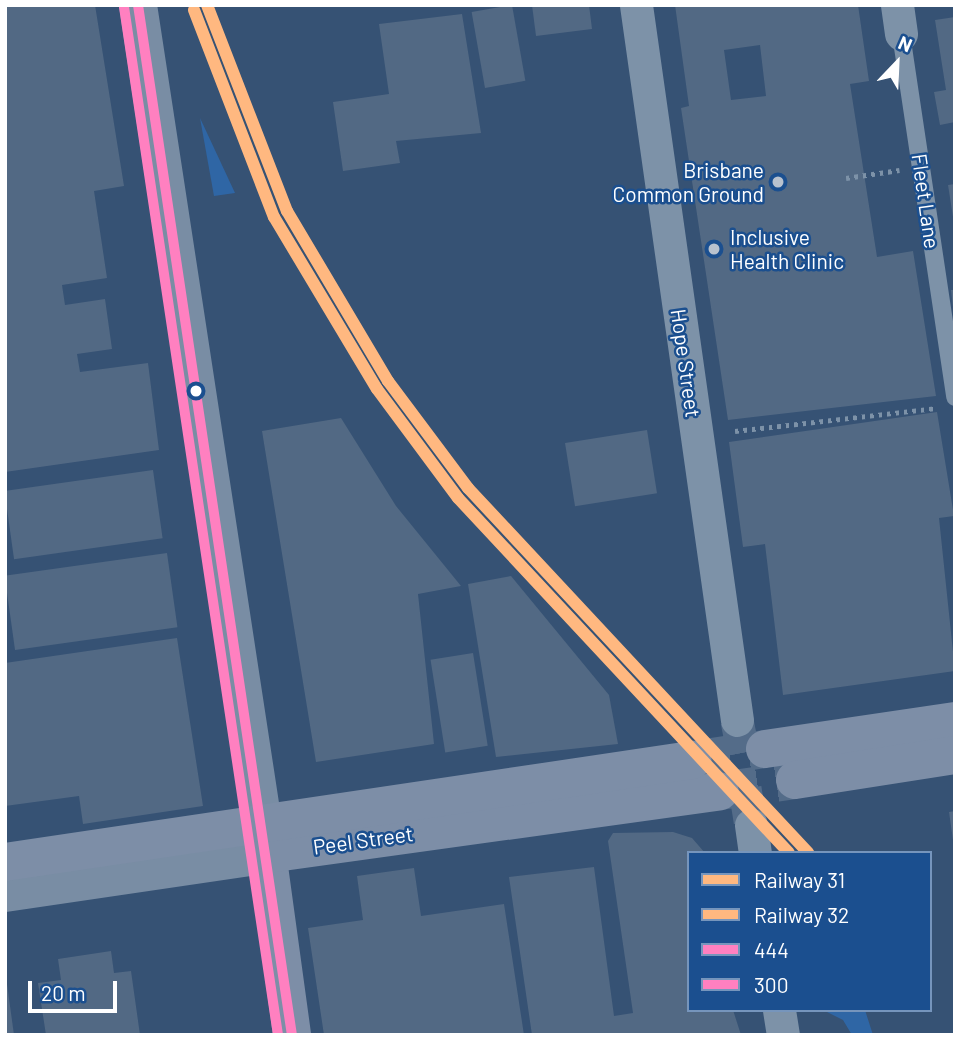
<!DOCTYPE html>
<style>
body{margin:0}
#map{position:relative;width:960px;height:1040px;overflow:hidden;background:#365274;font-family:Barlow,sans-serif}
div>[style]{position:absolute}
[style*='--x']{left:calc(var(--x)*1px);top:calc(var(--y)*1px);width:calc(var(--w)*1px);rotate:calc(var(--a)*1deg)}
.green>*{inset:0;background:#2f66a5}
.building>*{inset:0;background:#526984;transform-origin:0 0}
.street-tunnel>*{height:33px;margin-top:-16.5px;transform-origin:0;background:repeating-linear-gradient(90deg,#546c89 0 33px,transparent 0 50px)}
.primary-tunnel>*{height:38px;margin-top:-19px;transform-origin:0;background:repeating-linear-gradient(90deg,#546c89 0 38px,transparent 0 57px)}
.path>*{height:4.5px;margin-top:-2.25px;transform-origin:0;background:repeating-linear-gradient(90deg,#7d92a8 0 3.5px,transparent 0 8.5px)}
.lane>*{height:18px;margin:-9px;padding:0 9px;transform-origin:9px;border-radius:9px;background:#7d92a8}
.street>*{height:33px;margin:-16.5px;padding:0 16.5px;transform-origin:16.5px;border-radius:16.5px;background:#7d92a8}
.secondary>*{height:38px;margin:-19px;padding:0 19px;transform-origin:19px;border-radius:19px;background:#798da4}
.primary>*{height:38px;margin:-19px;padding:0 19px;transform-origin:19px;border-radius:19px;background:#7d8ea7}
.bus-1>*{height:10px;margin:-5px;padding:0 5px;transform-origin:5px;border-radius:5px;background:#ff80c0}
.bus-2>*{height:10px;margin:-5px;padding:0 5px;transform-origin:5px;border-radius:5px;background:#ff80c0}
.rail-1>*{height:12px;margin:-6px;padding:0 6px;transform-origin:6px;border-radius:6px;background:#ffb880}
.rail-2>*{height:12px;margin:-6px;padding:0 6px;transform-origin:6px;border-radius:6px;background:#ffb880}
.dots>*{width:19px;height:19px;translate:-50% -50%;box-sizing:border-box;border:4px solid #1b4f8f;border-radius:50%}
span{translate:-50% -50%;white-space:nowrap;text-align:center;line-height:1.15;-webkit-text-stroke:5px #1b4f8f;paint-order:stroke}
.poi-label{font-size:21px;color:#fff}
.right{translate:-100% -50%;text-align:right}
.left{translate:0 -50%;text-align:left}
.street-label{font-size:21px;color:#fff}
.frame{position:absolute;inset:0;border:7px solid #fff;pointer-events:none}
.legend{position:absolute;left:687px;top:851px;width:245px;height:161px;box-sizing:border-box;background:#1b4f8f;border:2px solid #7695bc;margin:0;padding:9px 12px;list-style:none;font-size:21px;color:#fff}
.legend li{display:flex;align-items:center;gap:14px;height:35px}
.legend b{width:35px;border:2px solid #7695bc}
.north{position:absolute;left:862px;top:28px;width:70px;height:70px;-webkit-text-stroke:5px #1b4f8f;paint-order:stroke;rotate:23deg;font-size:19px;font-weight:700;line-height:28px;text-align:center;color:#fff}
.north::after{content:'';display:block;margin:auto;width:24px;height:32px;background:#fff;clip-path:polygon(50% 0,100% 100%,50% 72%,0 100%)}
.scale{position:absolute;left:28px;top:981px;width:89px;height:32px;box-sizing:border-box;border:4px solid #fff;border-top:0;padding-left:9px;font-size:21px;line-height:24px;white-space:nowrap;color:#fff;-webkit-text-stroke:5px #1b4f8f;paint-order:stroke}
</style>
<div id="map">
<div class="green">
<i style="clip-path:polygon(200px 118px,235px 193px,214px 196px)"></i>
<i style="clip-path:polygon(823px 1010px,865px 1010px,873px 1035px,852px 1035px,843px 1020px)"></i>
</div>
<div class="building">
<i style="clip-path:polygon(5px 5px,95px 5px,124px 186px,94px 191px,107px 278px,62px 285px,65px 305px,105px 299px,112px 349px,77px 354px,80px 372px,148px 363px,159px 450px,5px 472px)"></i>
<i style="left:512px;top:5px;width:77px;height:41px;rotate:80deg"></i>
<i style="clip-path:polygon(532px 5px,589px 5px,592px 29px,536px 36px)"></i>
<i style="clip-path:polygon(evenodd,675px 5px,858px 5px,869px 81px,850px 84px,877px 257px,913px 251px,936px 396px,728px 420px,681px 108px,689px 106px,675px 5px,760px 45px,766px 96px,731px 100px,724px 50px,760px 45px)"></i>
<i style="clip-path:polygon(462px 14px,481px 133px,396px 141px,400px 163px,343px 171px,333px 102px,389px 94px,379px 24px)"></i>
<i style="clip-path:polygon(955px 17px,955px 122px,940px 125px,934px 92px,946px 90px,935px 20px)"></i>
<i style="clip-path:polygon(955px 184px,955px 217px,953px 217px,948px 185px)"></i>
<i style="clip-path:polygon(951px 290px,955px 290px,955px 307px,953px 307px)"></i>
<i style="clip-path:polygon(937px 412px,954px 516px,939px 518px,955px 671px,783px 695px,765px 544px,743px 547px,729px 442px)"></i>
<i style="clip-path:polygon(341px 418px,396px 506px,461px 586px,418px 594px,434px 744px,316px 762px,262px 431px)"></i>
<i style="left:647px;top:430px;width:64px;height:83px;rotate:81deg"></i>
<i style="left:153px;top:470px;width:69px;height:150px;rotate:82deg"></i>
<i style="left:167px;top:553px;width:75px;height:164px;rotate:82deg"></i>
<i style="clip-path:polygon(511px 576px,609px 695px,618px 744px,496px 757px,468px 584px)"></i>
<i style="clip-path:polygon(177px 638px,203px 806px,83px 824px,79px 796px,5px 806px,5px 663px)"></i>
<i style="left:473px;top:653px;width:94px;height:43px;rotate:81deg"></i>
<i style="clip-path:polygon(955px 811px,955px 840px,953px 840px,949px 812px)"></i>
<i style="clip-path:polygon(673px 832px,692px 838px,705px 853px,689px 853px,689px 1010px,733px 1010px,741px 1035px,532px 1035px,509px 877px,594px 867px,614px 1016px,633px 1013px,608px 841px,613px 833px)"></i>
<i style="clip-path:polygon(414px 868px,421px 916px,504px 904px,524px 1035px,324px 1035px,308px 928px,363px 920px,357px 876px)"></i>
<i style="clip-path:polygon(111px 951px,114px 973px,131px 971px,140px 1035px,46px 1035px,38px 983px,61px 980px,58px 959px)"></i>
<i style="clip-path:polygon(5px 984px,7px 984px,14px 1035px,5px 1035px)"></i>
</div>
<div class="street-tunnel">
<i style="--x:737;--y:720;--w:33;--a:79"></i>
<i style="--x:745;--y:788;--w:37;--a:81"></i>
</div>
<div class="primary-tunnel">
<i style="--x:692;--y:760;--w:74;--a:-8.6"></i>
<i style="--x:720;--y:791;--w:76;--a:-8.3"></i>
</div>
<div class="path">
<i style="--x:846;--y:178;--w:54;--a:-8.6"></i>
<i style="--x:735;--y:431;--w:202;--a:-6.5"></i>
</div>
<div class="lane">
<i style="--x:901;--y:34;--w:367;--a:81.5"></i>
</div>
<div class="street">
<i style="--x:636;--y:5;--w:722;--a:81.96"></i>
<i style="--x:897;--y:5;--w:29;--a:82"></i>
<i style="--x:751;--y:825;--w:28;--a:82"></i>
<i style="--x:779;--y:1010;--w:25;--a:81"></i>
</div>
<div class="secondary">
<i style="--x:138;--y:5;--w:828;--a:81.32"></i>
<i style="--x:5;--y:893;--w:266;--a:-8.4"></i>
</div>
<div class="primary">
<i style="--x:765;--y:749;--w:192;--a:-8.4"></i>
<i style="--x:795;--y:780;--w:162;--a:-8.9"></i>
<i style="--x:264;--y:830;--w:207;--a:82.2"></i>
<i style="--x:268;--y:854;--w:456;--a:-7.9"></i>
<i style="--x:5;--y:862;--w:695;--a:-8.45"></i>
</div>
<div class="bus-1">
<i style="--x:138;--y:5;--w:1041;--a:81.5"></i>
</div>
<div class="bus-2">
<i style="--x:124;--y:7;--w:1039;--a:81.48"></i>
</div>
<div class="rail-1">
<i style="--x:207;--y:5;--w:221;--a:68.8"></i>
<i style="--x:287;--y:211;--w:198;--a:59.3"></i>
<i style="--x:388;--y:381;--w:134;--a:53.2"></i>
<i style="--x:468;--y:488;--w:499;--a:47"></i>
</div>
<div class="rail-2">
<i style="--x:194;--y:10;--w:222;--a:68.9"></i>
<i style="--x:274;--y:217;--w:200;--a:59.1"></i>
<i style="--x:377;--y:389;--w:136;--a:53.4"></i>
<i style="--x:458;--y:498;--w:485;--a:47"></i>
</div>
<div class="dots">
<i style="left:778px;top:182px;background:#b9c2ce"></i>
<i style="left:714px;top:249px;background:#b9c2ce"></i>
<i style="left:196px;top:391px;background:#fff"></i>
</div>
<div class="poi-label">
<span class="right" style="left:764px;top:182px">Brisbane<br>Common Ground</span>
<span class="left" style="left:730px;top:249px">Inclusive<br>Health Clinic</span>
</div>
<div class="street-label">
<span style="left:926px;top:201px;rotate:82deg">Fleet Lane</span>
<span style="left:686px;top:363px;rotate:82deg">Hope Street</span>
<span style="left:363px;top:840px;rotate:-8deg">Peel Street</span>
</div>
<div class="frame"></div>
<ul class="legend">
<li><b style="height:9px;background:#ffb880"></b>Railway 31</li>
<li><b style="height:9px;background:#ffb880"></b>Railway 32</li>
<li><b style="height:9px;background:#ff80c0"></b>444</li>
<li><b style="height:9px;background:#ff80c0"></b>300</li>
</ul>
<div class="north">N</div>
<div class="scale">20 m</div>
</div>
